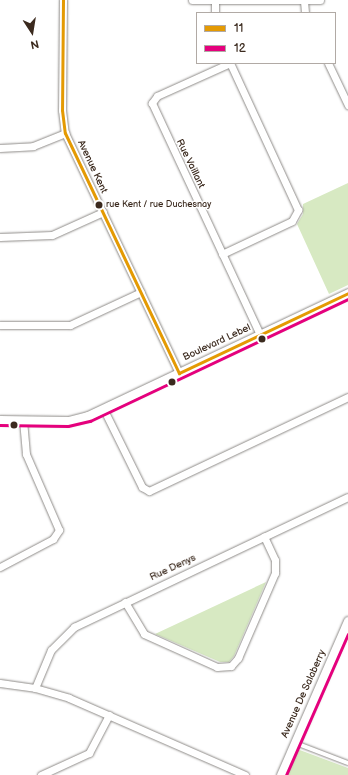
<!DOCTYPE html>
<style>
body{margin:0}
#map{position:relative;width:348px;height:775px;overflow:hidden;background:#fff;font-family:"Balsamiq Sans",sans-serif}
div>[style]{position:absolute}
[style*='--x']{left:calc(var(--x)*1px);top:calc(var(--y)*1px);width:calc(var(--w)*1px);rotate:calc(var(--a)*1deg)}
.green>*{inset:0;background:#d7e9c2}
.roads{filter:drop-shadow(0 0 1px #8e8b88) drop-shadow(0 0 1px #8e8b88)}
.service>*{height:3.5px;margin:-1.75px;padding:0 1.75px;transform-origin:1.75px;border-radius:1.75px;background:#fff}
.minor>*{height:7px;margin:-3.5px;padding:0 3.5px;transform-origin:3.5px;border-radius:3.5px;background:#fff}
.tertiary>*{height:9px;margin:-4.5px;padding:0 4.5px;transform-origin:4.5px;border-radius:4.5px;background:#fff}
.bus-1>*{height:3px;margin:-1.5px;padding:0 1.5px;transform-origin:1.5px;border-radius:1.5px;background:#e49a03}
.bus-2>*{height:3px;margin:-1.5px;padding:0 1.5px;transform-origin:1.5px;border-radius:1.5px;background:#e5007d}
.dots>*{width:11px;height:11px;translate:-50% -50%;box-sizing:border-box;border:2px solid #fff;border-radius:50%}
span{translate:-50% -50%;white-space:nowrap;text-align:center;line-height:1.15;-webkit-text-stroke:3px #fff;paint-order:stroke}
.bus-label{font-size:9px;color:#3b2a1e}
.left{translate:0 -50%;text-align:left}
.street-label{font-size:10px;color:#3b2a1e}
.legend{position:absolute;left:196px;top:12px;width:140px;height:52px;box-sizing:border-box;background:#fff;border:1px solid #b1aaa5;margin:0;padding:5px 7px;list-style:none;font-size:12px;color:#3b2a1e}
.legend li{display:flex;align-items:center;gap:8px;height:20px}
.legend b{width:20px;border:1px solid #b1aaa5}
.north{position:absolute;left:12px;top:12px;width:40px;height:40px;-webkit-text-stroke:3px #fff;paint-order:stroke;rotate:168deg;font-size:11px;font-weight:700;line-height:16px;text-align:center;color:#3b2a1e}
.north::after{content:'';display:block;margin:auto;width:14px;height:18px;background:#3b2a1e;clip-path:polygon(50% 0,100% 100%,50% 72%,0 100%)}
</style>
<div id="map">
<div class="green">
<i style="clip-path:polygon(348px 183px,348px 285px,329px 294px,297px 224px,303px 214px,303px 204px)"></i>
<i style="clip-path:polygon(266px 582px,234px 656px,229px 662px,220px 662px,155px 634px)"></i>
<i style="clip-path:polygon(297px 749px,348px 768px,348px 775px,286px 775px)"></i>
</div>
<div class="roads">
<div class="service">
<i style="--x:296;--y:743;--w:56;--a:21"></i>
</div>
<div class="minor">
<i style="--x:63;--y:0;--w:110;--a:90.5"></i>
<i style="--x:62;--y:110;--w:23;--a:83"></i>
<i style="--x:65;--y:133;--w:266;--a:64.6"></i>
<i style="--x:192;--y:0;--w:128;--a:0"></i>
<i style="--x:304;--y:1;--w:12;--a:85"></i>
<i style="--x:215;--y:13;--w:13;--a:-90"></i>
<i style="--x:230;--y:63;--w:80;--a:155.7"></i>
<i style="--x:157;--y:96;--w:9;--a:126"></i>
<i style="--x:152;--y:103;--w:256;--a:65"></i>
<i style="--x:328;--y:63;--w:47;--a:64.5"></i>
<i style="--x:0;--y:148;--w:33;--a:-3"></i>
<i style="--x:33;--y:146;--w:35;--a:-22"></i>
<i style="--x:0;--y:237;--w:52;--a:-2.2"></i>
<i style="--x:52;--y:235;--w:56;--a:-24.3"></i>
<i style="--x:222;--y:254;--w:77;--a:-25.2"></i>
<i style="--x:292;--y:221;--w:13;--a:-61"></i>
<i style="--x:298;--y:210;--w:162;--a:-114.8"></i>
<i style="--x:0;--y:325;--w:70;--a:0"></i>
<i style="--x:70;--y:325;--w:78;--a:-24.9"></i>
<i style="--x:104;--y:410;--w:86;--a:63.7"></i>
<i style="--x:142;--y:487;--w:8;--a:30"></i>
<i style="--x:149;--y:491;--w:220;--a:-25.3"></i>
<i style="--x:0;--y:567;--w:60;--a:-27.8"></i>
<i style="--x:53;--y:539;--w:11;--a:-56"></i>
<i style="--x:59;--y:530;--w:83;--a:-113.5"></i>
<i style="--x:26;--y:454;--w:33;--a:-95"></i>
<i style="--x:125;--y:602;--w:37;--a:59"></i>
<i style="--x:144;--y:634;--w:80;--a:24.3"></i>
<i style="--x:217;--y:667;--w:14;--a:-4"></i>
<i style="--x:231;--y:666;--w:11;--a:-49"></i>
<i style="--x:238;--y:658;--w:93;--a:-66.5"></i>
<i style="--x:275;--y:573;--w:13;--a:-90"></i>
<i style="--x:275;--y:560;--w:26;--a:-115"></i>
<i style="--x:0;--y:683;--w:35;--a:8"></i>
<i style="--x:35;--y:688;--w:35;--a:16"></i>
<i style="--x:69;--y:698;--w:192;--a:23.6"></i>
<i style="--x:35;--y:688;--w:41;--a:-67.2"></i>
<i style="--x:51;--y:650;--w:33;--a:-45"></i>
<i style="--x:74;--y:627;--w:303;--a:-25.4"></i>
<i style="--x:41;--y:775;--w:53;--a:-24.6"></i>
<i style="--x:89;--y:753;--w:43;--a:-62.2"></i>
</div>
<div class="tertiary">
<i style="--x:0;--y:420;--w:68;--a:0.8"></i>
<i style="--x:68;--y:421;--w:21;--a:-14"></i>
<i style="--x:88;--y:416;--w:288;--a:-25.3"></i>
<i style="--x:281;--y:775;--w:168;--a:-66.5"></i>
</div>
</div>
<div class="bus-1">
<i style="--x:63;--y:0;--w:110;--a:90.5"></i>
<i style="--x:62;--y:110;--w:23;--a:83"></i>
<i style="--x:65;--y:133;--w:266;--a:64.6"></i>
<i style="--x:179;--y:373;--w:187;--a:-25.3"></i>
</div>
<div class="bus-2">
<i style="--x:0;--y:425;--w:68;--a:0.8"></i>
<i style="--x:68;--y:426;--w:23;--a:-13"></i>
<i style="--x:90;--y:421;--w:285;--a:-25.3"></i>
<i style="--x:286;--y:775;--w:154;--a:-66.3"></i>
</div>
<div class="dots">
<i style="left:99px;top:205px;background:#3b2a1e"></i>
<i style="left:262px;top:339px;background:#3b2a1e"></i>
<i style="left:172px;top:382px;background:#3b2a1e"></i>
<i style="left:14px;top:425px;background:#3b2a1e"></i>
</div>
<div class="bus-label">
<span class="left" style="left:106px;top:205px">rue Kent / rue Duchesnay</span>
</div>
<div class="street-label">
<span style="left:190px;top:164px;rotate:64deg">Rue Vaillant</span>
<span style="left:92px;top:167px;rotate:65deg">Avenue Kent</span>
<span style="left:217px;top:343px;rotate:-25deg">Boulevard Lebel</span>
<span style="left:173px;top:568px;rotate:-25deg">Rue Denys</span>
<span style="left:304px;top:694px;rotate:-66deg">Avenue De Salaberry</span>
</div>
<ul class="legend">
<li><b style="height:5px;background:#e49a03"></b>11</li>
<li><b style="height:5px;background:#e5007d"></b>12</li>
</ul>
<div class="north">N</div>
</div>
